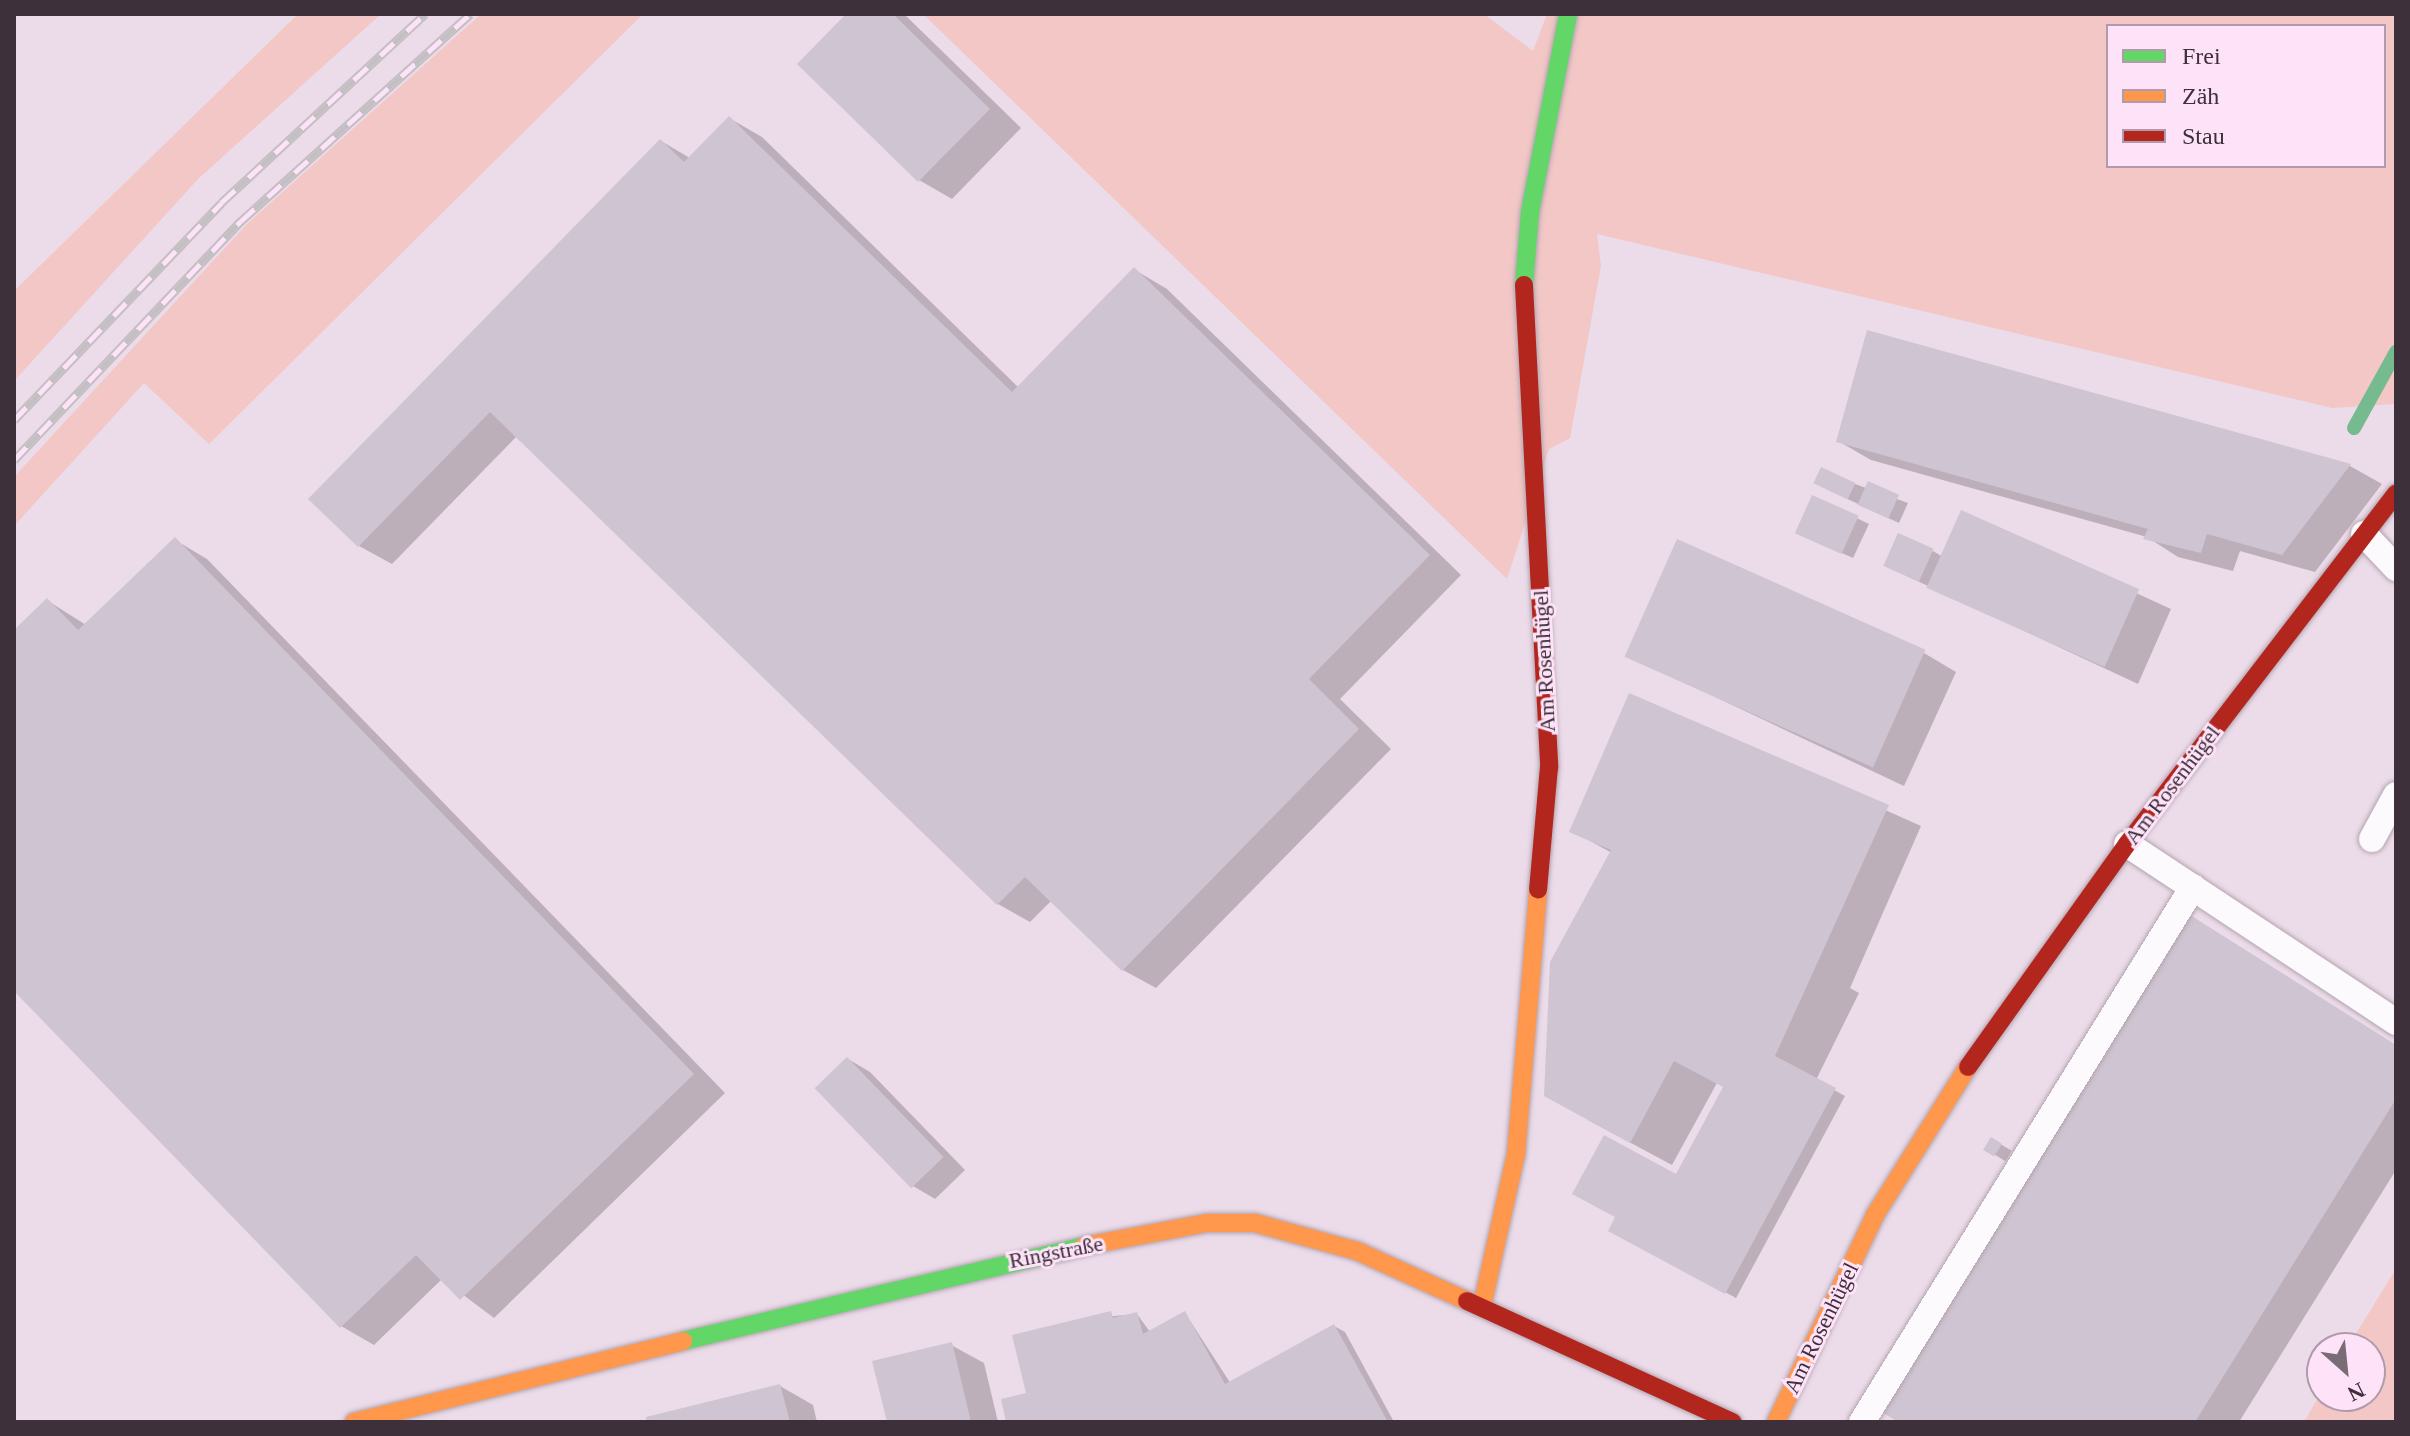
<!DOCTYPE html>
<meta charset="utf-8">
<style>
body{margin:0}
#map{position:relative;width:2410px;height:1436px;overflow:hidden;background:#ecdbe9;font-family:Georgia,serif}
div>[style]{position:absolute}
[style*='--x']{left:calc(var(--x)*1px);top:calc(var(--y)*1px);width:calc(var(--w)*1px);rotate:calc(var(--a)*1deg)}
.green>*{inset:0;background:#f2c7c6}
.shadow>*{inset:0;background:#0003;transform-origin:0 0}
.stream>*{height:14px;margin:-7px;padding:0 7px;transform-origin:7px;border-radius:7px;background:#75bb8f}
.building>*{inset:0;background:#cfc4d1;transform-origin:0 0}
.roads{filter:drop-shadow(0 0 2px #b2a4af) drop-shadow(0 0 2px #b2a4af)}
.lane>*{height:26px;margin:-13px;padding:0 13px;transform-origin:13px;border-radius:13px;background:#fcfafc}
.fast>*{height:18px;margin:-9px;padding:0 9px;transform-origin:9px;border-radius:9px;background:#63d668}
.slow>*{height:18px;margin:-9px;padding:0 9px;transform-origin:9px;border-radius:9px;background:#ff974d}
.jam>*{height:18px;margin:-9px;padding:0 9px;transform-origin:9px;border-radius:9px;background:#b3261e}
.rail>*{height:9px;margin-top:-4.5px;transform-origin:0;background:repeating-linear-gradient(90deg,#fde2f8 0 18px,#c4bfc3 0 36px);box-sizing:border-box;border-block:2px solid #c4bfc3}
span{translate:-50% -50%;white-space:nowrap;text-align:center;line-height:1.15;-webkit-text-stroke:6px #fde2f8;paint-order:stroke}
.street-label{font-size:22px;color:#3d303a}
.frame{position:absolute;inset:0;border:16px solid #3d303a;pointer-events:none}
.legend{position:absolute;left:2106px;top:24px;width:280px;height:144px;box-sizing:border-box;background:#fde2f8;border:2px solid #b09bac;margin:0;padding:10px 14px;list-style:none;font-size:24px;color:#3d303a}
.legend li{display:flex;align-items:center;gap:16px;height:40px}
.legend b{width:40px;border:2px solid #b09bac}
.north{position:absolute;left:2306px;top:1332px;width:80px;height:80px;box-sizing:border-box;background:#fde2f8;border:2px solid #b09bac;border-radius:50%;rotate:153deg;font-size:22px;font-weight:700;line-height:32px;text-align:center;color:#3d303a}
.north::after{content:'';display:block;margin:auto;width:28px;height:36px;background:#7a6c77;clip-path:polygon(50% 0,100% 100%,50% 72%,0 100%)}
</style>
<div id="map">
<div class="green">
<i style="clip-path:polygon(298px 14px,381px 14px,199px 178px,14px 381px,14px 291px)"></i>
<i style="clip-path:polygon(481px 14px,643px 14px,209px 444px,144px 383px,14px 526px,14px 477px,247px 224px)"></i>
<i style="clip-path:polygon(evenodd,923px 14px,1484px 14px,1533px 51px,1547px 14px,2396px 14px,2396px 404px,2332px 408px,1597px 234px,1601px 266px,1570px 438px,1549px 449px,1507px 579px,923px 14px,2108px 26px,2384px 26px,2384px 166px,2108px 166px,2108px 26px)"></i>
<i style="clip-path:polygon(2396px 1269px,2396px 1422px,2304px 1422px,2322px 1391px,2370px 1396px,2370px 1348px,2347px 1348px)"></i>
</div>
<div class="shadow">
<i style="clip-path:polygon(849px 14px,904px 14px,1021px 128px,952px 199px,919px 180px)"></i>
<i style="clip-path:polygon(729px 118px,762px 137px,1019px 388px,1135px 270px,1167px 289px,1461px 575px,1340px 699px,1391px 749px,1156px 988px,1123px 970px,1052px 900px,1030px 922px,998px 904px,517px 436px,392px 564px,359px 546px,661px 141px,690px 158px)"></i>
<i style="clip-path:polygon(1838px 441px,2350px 466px,2382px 484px,2315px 572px,2240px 551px,2233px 571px,2178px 557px,2147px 537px,1871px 460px)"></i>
<i style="clip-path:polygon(1855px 484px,1908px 503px,1899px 523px,1826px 489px)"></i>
<i style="clip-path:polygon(1813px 497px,1869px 524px,1853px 558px,1808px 538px)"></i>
<i style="clip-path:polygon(1962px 513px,2171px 609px,2138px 684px,1896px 571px,1933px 551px,1943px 557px)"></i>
<i style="clip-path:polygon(175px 540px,207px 559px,725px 1093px,494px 1318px,442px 1279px,374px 1345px,341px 1326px,14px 988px,14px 633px,48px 601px,86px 625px)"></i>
<i style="clip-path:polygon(1924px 653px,1956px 672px,1904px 786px,1626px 655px)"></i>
<i style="clip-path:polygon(1630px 696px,1921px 826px,1850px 988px,1859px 993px,1816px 1080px,1845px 1096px,1736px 1298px,1610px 1230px,1677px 1177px,1726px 1088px,1717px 1083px,1672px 1165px,1588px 1120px,1612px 853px,1572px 831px)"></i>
<i style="clip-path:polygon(2396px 1045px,2396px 1170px,2239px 1422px,1902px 1422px)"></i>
<i style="clip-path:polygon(848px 1059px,870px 1072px,965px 1170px,935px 1199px,913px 1186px)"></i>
<i style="left:1992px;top:1139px;width:23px;height:12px;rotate:31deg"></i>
<i style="clip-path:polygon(1185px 1313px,1231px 1384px,1334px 1326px,1345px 1332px,1394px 1422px,1008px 1422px,1091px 1318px,1137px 1314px,1150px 1332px)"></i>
<i style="clip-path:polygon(951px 1345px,984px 1363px,998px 1422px,889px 1422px)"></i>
<i style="clip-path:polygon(780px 1386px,813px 1405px,817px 1422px,649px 1422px)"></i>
</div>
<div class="stream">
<i style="--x:2354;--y:428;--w:87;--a:-61.1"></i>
</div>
<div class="building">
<i style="clip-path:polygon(846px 14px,893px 14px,990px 109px,918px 182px,797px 64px)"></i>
<i style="clip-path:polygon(729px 116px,1012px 392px,1134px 267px,1430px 555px,1309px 679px,1359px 729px,1122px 971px,1025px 877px,997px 905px,490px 412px,358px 547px,308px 499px,660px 139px,684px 162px)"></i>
<i style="clip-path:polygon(1867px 330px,2351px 464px,2282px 555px,2207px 534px,2201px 553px,2143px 539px,2148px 529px,1836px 442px)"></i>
<i style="left:1821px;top:467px;width:38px;height:18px;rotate:25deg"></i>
<i style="left:1868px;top:481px;width:34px;height:26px;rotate:24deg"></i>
<i style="left:1812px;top:495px;width:51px;height:42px;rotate:24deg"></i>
<i style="left:1961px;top:510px;width:195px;height:85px;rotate:24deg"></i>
<i style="left:1898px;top:533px;width:39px;height:36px;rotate:24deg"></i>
<i style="clip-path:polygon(175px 537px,694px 1074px,460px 1300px,416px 1255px,340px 1328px,14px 991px,14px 630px,47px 598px,78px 630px)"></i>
<i style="left:1677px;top:539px;width:272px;height:129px;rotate:24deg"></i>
<i style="clip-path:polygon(1629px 693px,1889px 805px,1775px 1056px,1836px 1088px,1725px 1294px,1608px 1231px,1615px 1217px,1572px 1194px,1604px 1135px,1676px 1174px,1723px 1087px,1674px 1061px,1630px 1143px,1544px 1096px,1550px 962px,1611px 850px,1569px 832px)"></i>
<i style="clip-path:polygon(2190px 915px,2396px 1045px,2396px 1099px,2195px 1422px,1898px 1422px,1880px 1411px)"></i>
<i style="left:847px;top:1057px;width:139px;height:45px;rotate:46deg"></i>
<i style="left:1991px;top:1137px;width:13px;height:15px;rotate:32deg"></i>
<i style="clip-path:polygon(1111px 1311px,1113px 1318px,1137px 1312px,1143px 1334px,1185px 1311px,1225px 1384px,1334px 1324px,1388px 1422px,1006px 1422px,1001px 1399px,1026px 1393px,1012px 1335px)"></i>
<i style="clip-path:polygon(952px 1342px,971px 1422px,887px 1422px,872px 1361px)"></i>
<i style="clip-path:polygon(780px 1384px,790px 1422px,647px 1422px,646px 1417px)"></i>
</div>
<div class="roads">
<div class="lane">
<i style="--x:2364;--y:534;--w:47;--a:46.7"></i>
<i style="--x:2372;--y:839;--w:50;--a:-61.4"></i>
<i style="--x:2127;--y:844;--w:323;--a:33.5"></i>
<i style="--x:1862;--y:1422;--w:629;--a:-58.26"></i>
</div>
<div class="fast">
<i style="--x:1524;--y:285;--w:73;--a:-85.3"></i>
<i style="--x:1530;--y:212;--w:202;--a:-79.1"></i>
<i style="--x:683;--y:1341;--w:412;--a:-13.3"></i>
</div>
<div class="slow">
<i style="--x:1084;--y:1246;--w:125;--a:-10.6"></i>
<i style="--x:1207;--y:1223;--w:48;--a:0"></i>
<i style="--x:1255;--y:1223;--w:106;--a:15.4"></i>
<i style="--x:1357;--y:1251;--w:121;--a:24.4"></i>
<i style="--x:1482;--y:1306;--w:156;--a:-77.4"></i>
<i style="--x:1516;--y:1154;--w:265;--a:-85.2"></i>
<i style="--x:354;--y:1422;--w:339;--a:-13.8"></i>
<i style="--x:1776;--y:1422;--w:229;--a:-64.4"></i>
<i style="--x:1875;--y:1215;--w:175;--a:-57.9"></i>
</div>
<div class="jam">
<i style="--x:1524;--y:285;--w:483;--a:87"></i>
<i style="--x:1549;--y:767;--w:123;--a:95.1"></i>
<i style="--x:1968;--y:1067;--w:274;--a:-54.5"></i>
<i style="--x:2127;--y:844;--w:442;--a:-52.5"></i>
<i style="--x:1467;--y:1301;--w:292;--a:24.5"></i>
</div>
</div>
<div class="rail">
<i style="--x:14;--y:420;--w:301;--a:-46.3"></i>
<i style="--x:222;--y:202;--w:277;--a:-42.8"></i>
<i style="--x:14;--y:460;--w:330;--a:-46.5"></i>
<i style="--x:241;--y:221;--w:309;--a:-42.1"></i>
</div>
<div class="street-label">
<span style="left:1544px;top:661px;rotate:-93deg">Am Rosenhügel</span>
<span style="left:2172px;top:785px;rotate:-53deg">Am Rosenhügel</span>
<span style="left:1056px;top:1252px;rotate:-11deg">Ringstraße</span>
<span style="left:1821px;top:1328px;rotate:-64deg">Am Rosenhügel</span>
</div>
<div class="frame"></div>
<ul class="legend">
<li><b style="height:10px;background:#63d668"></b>Frei</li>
<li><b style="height:10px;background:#ff974d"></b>Zäh</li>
<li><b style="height:10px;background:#b3261e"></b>Stau</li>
</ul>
<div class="north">N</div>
</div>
